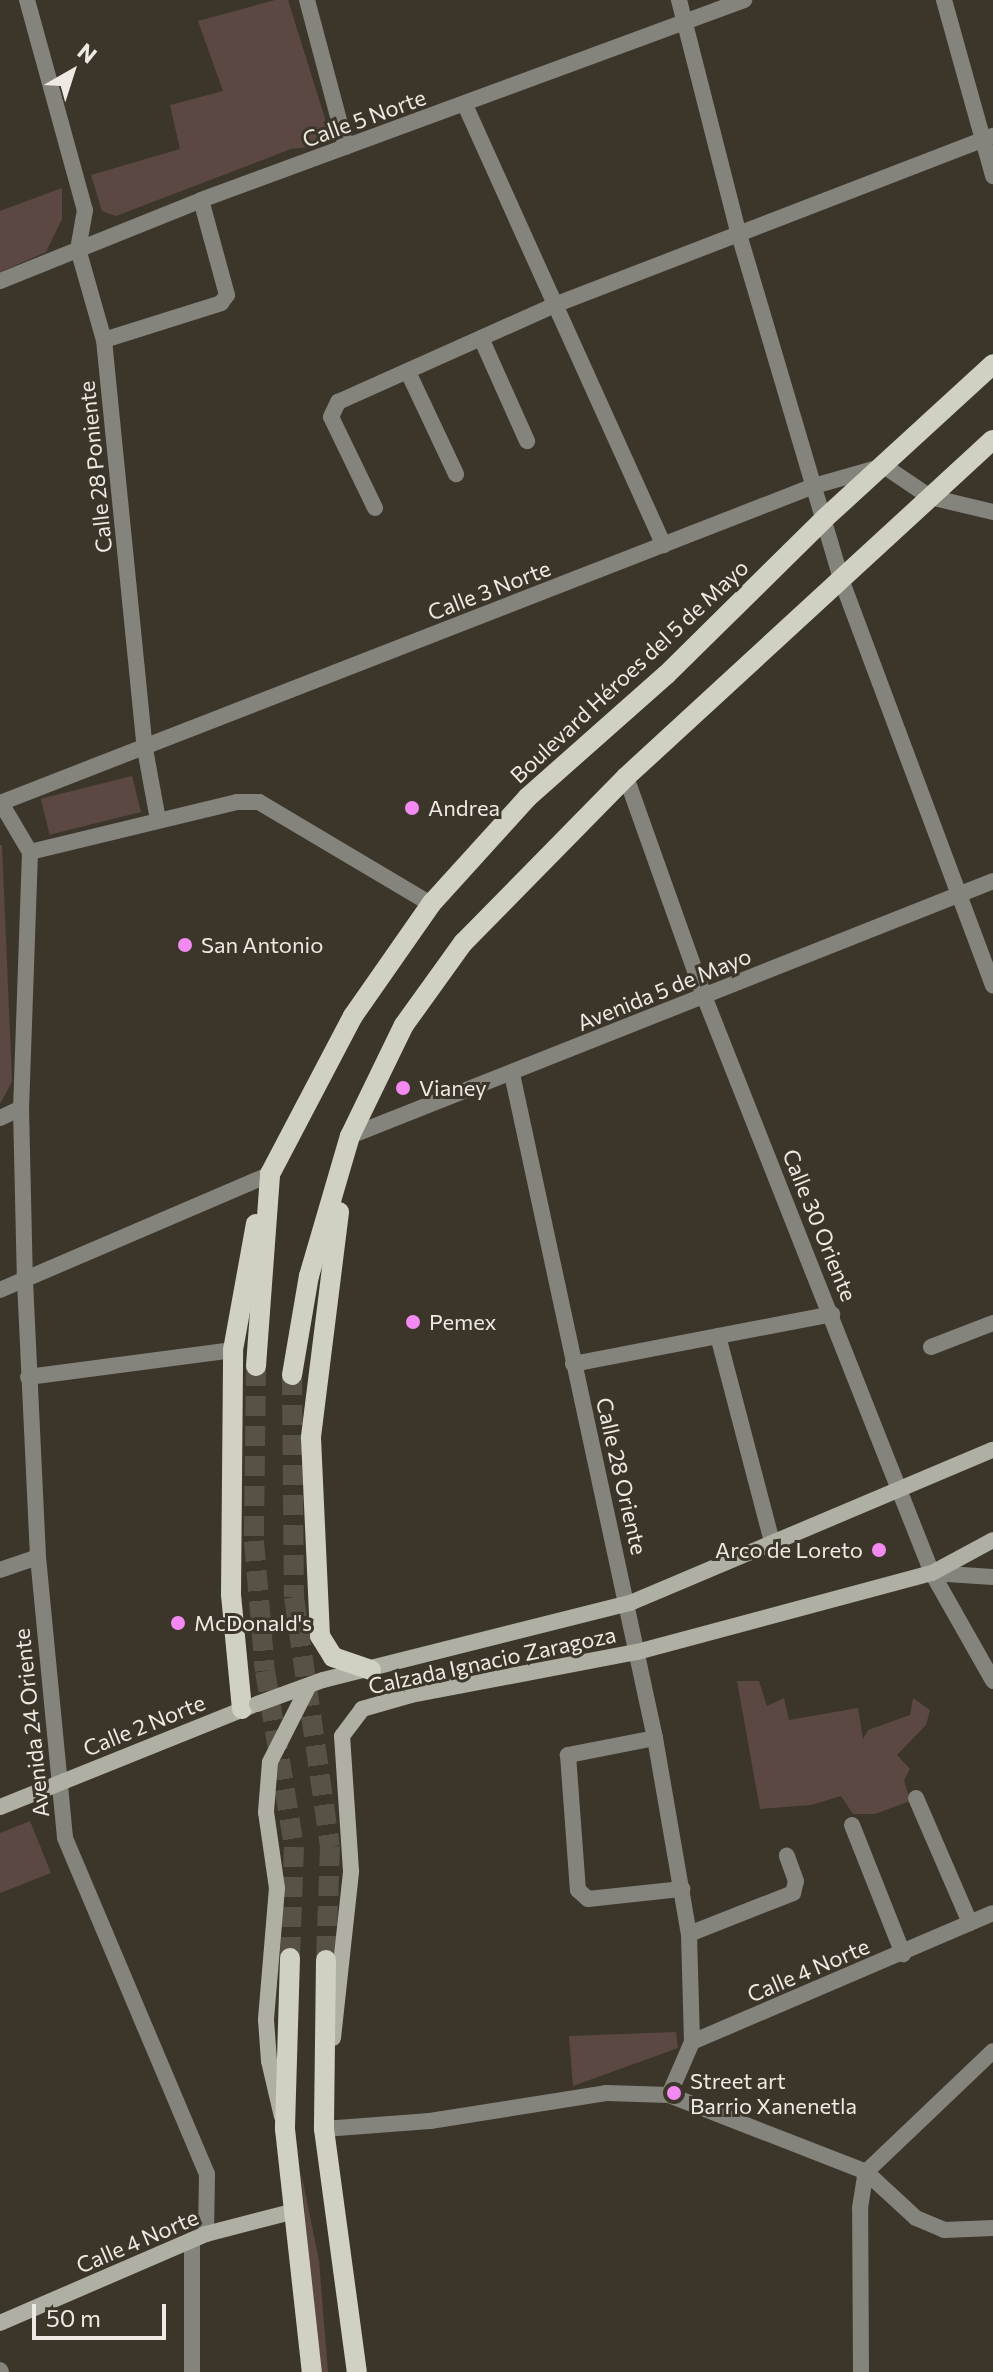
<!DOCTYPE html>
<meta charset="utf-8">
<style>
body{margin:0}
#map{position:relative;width:993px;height:2372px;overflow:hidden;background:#3c362a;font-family:Commissioner,sans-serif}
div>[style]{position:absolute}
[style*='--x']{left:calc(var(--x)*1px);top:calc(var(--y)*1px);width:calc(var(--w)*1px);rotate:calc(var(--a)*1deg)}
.green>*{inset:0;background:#5c4842;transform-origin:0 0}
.primary-tunnel>*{height:20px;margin-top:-10px;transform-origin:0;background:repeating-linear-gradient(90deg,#575146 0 20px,transparent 0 30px)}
.street>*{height:16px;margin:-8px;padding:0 8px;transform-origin:8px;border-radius:8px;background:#84847d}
.secondary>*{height:16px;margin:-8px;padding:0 8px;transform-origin:8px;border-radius:8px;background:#afafa4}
.primary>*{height:20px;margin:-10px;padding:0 10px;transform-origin:10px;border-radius:10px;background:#d0d0c3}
.secondary-bridge>*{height:16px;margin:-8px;padding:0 8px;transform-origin:8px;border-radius:8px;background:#afafa4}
.dots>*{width:22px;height:22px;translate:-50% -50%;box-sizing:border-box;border:4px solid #3c362a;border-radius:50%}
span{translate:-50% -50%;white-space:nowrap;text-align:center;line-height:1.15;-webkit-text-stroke:6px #3c362a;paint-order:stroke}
.street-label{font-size:22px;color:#eeeae3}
.poi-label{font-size:22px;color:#eeeae3}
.left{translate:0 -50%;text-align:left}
.right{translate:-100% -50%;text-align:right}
.north{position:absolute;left:32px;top:32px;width:80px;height:80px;-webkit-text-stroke:6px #3c362a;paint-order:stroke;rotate:39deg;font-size:22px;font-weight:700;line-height:32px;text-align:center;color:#eeeae3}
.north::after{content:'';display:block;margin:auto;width:28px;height:36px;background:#eeeae3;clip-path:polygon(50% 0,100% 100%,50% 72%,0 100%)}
.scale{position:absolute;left:32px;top:2304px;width:134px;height:36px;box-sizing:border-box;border:4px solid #eeeae3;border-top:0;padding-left:10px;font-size:24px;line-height:28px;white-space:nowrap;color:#eeeae3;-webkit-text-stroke:6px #3c362a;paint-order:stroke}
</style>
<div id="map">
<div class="green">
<i style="clip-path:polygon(275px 0,288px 0,326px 122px,320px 146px,291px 149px,116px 216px,102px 211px,91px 175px,180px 149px,170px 105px,223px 91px,198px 21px)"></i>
<i style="clip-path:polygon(62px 188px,62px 219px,46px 252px,0 272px,0 211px)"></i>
<i style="left:132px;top:776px;width:37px;height:94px;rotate:76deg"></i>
<i style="clip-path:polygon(2px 845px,12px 1082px,0 1104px,0 845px)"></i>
<i style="clip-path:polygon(737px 1681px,759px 1681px,767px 1706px,784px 1698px,789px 1720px,858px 1708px,863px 1739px,868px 1730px,910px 1715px,913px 1698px,930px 1710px,926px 1725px,897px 1755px,910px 1769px,904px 1780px,910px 1801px,875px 1814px,853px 1814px,841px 1796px,811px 1805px,760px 1809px)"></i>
<i style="clip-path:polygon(30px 1821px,51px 1873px,0 1893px,0 1833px)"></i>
<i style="clip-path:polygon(676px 2032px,678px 2048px,573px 2086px,569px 2036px)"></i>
<i style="clip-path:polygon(301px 2172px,319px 2261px,328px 2372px,319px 2372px)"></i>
</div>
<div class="primary-tunnel">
<i style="--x:256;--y:1366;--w:175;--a:90.7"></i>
<i style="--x:254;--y:1541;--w:130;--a:85.2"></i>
<i style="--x:265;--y:1671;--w:178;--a:80.6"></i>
<i style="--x:294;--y:1847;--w:111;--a:92.1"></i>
<i style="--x:292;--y:1375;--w:222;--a:89.5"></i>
<i style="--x:294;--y:1597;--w:252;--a:81.8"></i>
<i style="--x:330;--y:1846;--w:114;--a:92"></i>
</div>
<div class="street">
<i style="--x:27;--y:0;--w:218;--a:74.6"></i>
<i style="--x:85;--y:210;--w:40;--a:100"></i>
<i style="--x:78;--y:249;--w:95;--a:74.1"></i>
<i style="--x:104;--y:340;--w:411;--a:84.3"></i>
<i style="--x:145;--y:749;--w:72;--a:79.6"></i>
<i style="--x:307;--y:0;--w:152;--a:75.1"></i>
<i style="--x:679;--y:0;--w:238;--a:75.7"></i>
<i style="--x:738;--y:231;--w:363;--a:73.5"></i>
<i style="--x:841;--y:579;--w:434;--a:69.5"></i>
<i style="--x:944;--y:0;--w:183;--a:74.4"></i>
<i style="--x:465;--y:105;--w:483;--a:65.7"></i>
<i style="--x:0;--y:281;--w:217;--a:-21.9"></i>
<i style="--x:201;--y:200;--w:579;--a:-20.22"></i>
<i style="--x:481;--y:338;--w:113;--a:65.9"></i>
<i style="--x:104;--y:340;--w:123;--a:-17.5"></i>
<i style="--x:221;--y:303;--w:10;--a:-53"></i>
<i style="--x:227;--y:295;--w:98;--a:-105.3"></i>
<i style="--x:408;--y:372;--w:113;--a:64.8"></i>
<i style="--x:375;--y:508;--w:101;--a:-115.8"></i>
<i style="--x:331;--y:417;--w:17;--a:-65"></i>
<i style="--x:338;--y:402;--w:240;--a:-24.1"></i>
<i style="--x:557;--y:304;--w:467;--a:-21.1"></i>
<i style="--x:626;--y:777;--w:232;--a:70.4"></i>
<i style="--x:704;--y:996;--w:620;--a:68.44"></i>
<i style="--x:932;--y:1573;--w:124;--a:60.5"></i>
<i style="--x:0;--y:803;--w:874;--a:-21.28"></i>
<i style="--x:814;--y:486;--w:73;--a:-15.9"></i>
<i style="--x:884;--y:466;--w:55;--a:34"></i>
<i style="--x:930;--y:497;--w:65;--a:13.4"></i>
<i style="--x:1;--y:803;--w:57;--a:59.4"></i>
<i style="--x:30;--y:852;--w:256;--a:92"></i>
<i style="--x:21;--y:1108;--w:173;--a:88.7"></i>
<i style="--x:25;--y:1281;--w:276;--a:87.3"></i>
<i style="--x:38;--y:1557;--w:282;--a:84.5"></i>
<i style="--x:65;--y:1838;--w:365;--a:67.1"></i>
<i style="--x:207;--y:2174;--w:60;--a:91"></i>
<i style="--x:30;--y:852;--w:213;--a:-13.6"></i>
<i style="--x:237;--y:802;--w:22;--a:0"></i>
<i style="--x:259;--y:802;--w:200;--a:30.7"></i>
<i style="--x:512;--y:1074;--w:679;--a:77.85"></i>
<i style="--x:655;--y:1738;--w:199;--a:80.2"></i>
<i style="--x:689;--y:1934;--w:108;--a:88.4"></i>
<i style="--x:0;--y:1118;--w:23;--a:-25"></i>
<i style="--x:350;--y:1136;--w:692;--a:-21.63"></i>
<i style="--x:0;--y:1290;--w:294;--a:-23.2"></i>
<i style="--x:718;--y:1336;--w:217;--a:75.3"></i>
<i style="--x:931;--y:1347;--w:66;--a:-21.2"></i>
<i style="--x:573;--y:1364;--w:264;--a:-10.9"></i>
<i style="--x:28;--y:1377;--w:207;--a:-7.5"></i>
<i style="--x:0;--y:1570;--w:40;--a:-18.9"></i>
<i style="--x:932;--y:1573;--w:61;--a:3.8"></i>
<i style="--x:655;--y:1738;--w:89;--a:168.9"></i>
<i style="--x:568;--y:1755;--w:135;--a:85.8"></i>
<i style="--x:578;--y:1890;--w:13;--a:42"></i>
<i style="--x:588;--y:1899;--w:95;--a:-6.1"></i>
<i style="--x:916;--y:1798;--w:136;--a:66.6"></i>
<i style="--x:852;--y:1825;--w:139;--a:68.4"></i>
<i style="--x:689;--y:1934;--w:112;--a:-21.5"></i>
<i style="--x:793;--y:1893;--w:12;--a:-76"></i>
<i style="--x:796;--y:1881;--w:27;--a:-110"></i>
<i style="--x:669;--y:2095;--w:212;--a:21.3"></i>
<i style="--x:866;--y:2172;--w:68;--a:42.6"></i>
<i style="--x:916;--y:2218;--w:30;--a:23"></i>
<i style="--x:944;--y:2230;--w:49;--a:-2.3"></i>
<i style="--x:324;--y:2129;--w:106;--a:-4.3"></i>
<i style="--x:430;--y:2121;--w:178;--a:-9"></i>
<i style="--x:606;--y:2093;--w:63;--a:1.8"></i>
<i style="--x:669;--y:2095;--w:58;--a:-66.5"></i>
<i style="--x:692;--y:2042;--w:327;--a:-23.2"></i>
<i style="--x:192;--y:2240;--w:132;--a:90"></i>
<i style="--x:0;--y:2370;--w:2;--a:63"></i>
<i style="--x:861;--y:2372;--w:164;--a:-90.3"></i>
<i style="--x:860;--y:2208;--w:36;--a:-81"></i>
<i style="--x:866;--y:2172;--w:175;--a:-43.6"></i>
</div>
<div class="secondary">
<i style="--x:323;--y:1680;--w:317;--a:-14.1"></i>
<i style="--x:630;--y:1603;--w:394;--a:-22.9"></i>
<i style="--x:270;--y:1762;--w:50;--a:94.6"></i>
<i style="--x:266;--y:1812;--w:77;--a:81.8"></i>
<i style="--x:277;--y:1888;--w:132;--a:94.8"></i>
<i style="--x:266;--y:2020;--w:41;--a:85.8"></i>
<i style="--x:269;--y:2061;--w:57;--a:76.9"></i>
<i style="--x:0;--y:1807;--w:271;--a:-21.9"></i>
<i style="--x:333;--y:2038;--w:168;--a:-83.8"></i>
<i style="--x:351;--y:1871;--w:135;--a:-93.8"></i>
<i style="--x:342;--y:1736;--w:34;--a:-53"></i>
<i style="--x:362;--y:1709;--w:51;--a:-15.9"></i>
<i style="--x:411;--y:1695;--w:230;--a:-10.8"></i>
<i style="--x:637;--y:1652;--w:305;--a:-15"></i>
<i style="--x:932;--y:1573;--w:69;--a:-28.4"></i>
<i style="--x:0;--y:2323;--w:224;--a:-23.4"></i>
<i style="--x:206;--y:2234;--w:92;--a:-14.5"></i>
</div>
<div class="primary">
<i style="--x:339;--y:1212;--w:228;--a:97.1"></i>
<i style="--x:311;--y:1438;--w:198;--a:87.4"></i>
<i style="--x:320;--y:1636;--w:25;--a:58"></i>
<i style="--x:333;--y:1657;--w:40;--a:18.9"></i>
<i style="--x:256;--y:1366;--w:193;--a:-85.8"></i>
<i style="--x:270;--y:1174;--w:178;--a:-62.3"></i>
<i style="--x:353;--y:1016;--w:136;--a:-55.1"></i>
<i style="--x:431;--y:904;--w:144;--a:-47.8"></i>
<i style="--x:528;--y:797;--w:184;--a:-41.5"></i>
<i style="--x:666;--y:675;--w:222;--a:-44.6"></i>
<i style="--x:824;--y:519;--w:229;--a:-42.5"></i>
<i style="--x:292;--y:1375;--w:100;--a:-80.3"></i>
<i style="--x:309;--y:1276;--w:146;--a:-73.7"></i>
<i style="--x:350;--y:1136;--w:123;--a:-64.1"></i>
<i style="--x:404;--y:1025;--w:101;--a:-54.3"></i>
<i style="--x:463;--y:943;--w:233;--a:-45.5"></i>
<i style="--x:626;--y:777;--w:498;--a:-42.6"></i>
<i style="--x:242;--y:1709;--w:116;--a:-95.5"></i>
<i style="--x:231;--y:1594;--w:244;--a:-89.5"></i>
<i style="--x:233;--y:1350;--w:128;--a:-79.7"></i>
<i style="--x:290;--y:1958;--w:171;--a:91.7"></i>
<i style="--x:285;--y:2129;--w:244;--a:83.7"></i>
<i style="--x:326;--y:1960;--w:169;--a:90.7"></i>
<i style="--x:324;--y:2129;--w:245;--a:82.3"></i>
</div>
<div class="secondary-bridge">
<i style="--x:257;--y:1704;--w:70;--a:-20"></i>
<i style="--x:270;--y:1762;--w:82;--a:-63.1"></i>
</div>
<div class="dots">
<i style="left:412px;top:808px;background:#f38af2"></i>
<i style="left:185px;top:945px;background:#f38af2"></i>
<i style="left:403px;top:1088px;background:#f38af2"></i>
<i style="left:413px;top:1322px;background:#f38af2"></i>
<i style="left:879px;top:1550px;background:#f38af2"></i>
<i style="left:178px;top:1623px;background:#f38af2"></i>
<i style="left:674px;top:2093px;background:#f38af2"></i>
</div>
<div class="street-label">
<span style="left:364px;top:118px;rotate:-20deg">Calle 5 Norte</span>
<span style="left:95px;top:467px;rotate:-96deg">Calle 28 Poniente</span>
<span style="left:489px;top:590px;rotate:-21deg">Calle 3 Norte</span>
<span style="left:629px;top:671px;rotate:-43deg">Boulevard Héroes del 5 de Mayo</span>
<span style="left:664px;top:989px;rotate:-22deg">Avenida 5 de Mayo</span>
<span style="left:820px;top:1225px;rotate:68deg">Calle 30 Oriente</span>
<span style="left:622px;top:1476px;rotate:77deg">Calle 28 Oriente</span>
<span style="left:492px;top:1660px;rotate:-12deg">Calzada Ignacio Zaragoza</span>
<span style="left:31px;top:1723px;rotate:-96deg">Avenida 24 Oriente</span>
<span style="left:144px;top:1725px;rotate:-22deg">Calle 2 Norte</span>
<span style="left:808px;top:1970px;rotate:-23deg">Calle 4 Norte</span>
<span style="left:137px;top:2241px;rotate:-23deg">Calle 4 Norte</span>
</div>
<div class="poi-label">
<span class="left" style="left:428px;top:808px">Andrea</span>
<span class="left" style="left:201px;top:945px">San Antonio</span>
<span class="left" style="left:419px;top:1088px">Vianey</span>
<span class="left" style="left:429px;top:1322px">Pemex</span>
<span class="right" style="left:863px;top:1550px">Arco de Loreto</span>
<span class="left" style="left:194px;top:1623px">McDonald's</span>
<span class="left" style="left:690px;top:2093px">Street art<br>Barrio Xanenetla</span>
</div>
<div class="north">N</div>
<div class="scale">50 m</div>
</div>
